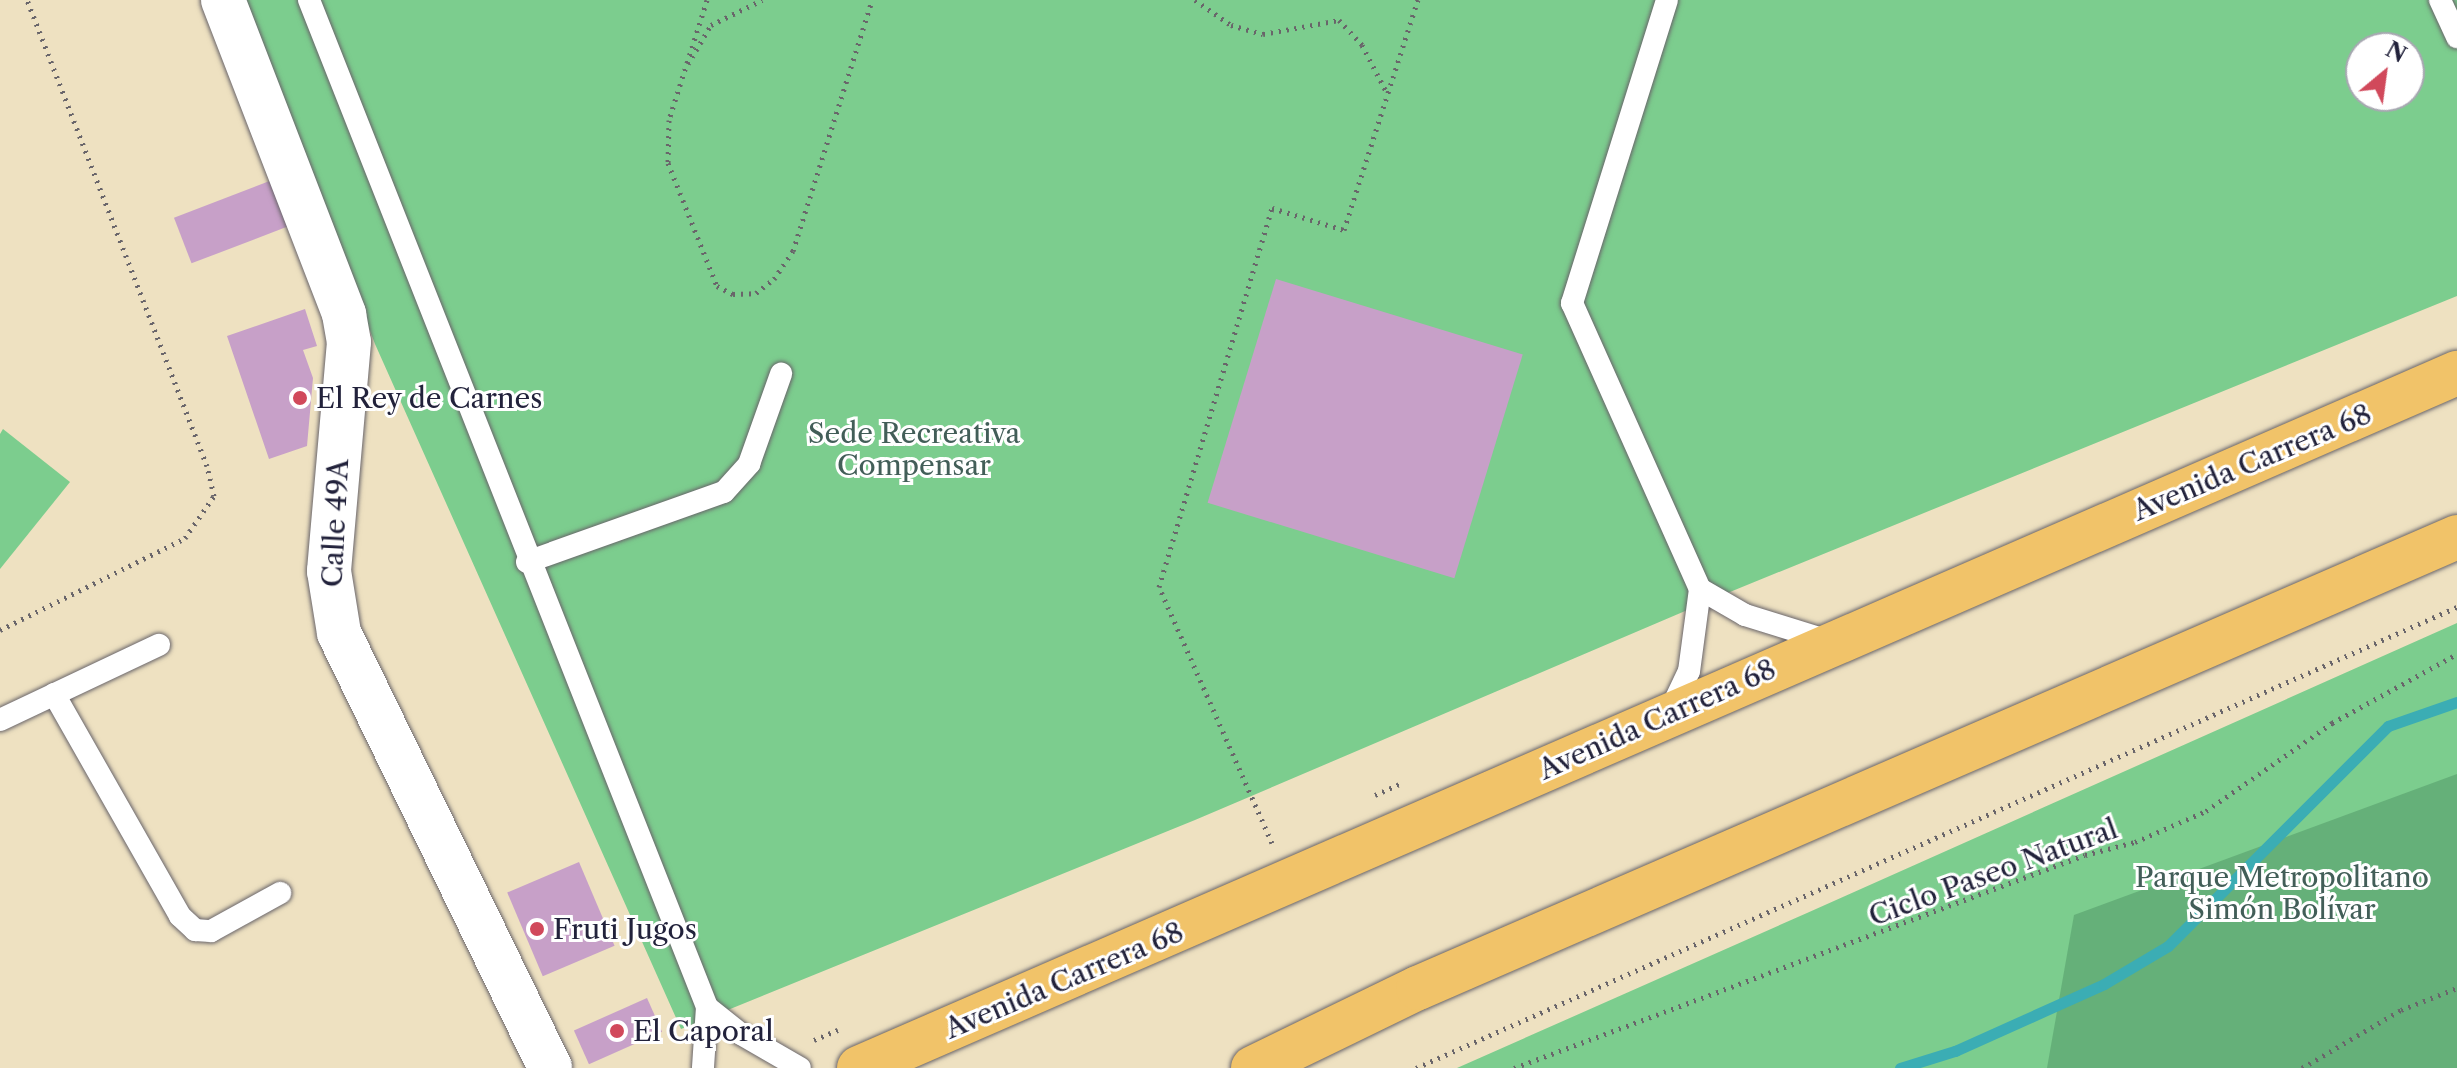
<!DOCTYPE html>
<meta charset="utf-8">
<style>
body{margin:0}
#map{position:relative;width:2457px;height:1068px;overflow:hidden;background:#eee1c1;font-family:"Libre Caslon Text",serif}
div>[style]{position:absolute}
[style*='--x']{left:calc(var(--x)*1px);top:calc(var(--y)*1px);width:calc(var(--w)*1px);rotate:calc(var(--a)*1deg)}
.green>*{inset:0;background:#7ccd8e}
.forest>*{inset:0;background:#65b079}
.stream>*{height:11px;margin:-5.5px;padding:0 5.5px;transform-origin:5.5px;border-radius:5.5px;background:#3badb4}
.building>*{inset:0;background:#c7a0c8;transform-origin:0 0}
.path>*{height:5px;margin-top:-2.5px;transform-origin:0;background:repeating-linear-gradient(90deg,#69656a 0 2px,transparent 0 8px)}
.roads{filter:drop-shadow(0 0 2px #69656a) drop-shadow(0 0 2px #69656a)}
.service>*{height:22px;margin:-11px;padding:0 11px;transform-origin:11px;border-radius:11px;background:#fff}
.minor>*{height:44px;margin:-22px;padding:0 22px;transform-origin:22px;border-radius:22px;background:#fff}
.primary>*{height:44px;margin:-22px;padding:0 22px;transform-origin:22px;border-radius:22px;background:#f1c369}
.dots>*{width:22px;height:22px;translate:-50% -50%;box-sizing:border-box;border:4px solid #fff;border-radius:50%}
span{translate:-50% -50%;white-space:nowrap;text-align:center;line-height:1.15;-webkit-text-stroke:6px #fff;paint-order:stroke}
.poi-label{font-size:28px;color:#22223b}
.left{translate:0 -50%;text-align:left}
.park-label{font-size:28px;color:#425e58}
.street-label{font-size:28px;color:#22223b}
.north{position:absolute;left:2345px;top:32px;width:80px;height:80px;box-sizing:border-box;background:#fff;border:2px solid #a7a7b1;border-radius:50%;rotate:29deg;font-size:22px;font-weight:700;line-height:32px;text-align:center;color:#22223b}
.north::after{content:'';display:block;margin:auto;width:28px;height:36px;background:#d1495b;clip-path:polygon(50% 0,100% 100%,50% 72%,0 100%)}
</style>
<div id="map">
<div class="green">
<i style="clip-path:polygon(evenodd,243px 0,2457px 0,2457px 296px,1725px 594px,1195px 820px,681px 1029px,375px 344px,243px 0,2361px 48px,2409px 48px,2409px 96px,2361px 96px,2361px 48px)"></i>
<i style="clip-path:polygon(3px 429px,70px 482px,0 569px,0 434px)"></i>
<i style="clip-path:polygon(2457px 623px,2457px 1068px,1457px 1068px,1807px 913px)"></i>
</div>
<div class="forest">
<i style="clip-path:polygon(2457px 774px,2457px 1068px,2047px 1068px,2074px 915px)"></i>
</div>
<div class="stream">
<i style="--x:1900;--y:1068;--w:58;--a:-17.2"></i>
<i style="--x:1955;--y:1051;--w:163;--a:-24.2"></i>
<i style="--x:2104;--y:984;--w:74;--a:-30.7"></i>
<i style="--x:2168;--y:946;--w:311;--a:-45"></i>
<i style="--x:2388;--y:726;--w:73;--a:-19.2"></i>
</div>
<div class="building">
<i style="left:272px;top:180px;width:49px;height:105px;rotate:69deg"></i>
<i style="left:1276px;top:279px;width:258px;height:234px;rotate:17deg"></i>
<i style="clip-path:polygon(305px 309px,317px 346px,303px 350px,313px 378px,307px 446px,269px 459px,227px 336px)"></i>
<i style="left:579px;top:862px;width:91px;height:78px;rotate:67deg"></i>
<i style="left:647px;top:998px;width:37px;height:80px;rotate:66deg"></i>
</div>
<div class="path">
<i style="--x:707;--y:0;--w:126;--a:107.6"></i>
<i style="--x:669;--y:120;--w:43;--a:91.3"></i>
<i style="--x:668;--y:163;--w:132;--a:68.3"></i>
<i style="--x:717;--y:286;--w:18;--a:27"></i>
<i style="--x:733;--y:294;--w:23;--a:-2"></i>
<i style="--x:756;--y:293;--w:23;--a:-38"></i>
<i style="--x:774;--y:279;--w:34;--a:-56"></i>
<i style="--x:793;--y:251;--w:263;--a:-72.5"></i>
<i style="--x:1195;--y:0;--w:44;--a:34.8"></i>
<i style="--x:1231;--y:25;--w:33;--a:16"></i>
<i style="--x:1263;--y:34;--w:77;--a:-10.4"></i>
<i style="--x:1339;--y:20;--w:34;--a:47"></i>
<i style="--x:1362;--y:45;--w:54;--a:62.5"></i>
<i style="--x:688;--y:64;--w:45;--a:-59.5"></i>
<i style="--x:711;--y:25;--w:57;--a:-26.1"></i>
<i style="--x:0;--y:630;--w:207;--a:-26.4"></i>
<i style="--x:185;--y:538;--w:51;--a:-55.4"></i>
<i style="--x:214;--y:496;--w:31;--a:-103"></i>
<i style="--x:207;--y:466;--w:500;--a:-111.1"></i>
<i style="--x:1375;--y:795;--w:30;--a:-24"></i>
<i style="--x:1272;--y:843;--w:280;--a:-113.8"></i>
<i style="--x:1159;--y:587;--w:395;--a:-73.4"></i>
<i style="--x:1272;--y:208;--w:75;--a:17"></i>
<i style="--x:1344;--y:230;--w:242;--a:-72.2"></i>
<i style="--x:814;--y:1040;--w:26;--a:-23"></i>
<i style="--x:1416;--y:1068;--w:1139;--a:-23.89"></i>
<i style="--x:1514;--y:1068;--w:609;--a:-20.46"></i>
<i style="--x:2085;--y:855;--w:52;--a:-14.6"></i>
<i style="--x:2135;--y:842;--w:77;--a:-23.6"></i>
<i style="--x:2206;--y:811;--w:154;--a:-34.9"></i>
<i style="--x:2332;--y:723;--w:143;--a:-28.9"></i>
<i style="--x:2302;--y:1068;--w:115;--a:-30.4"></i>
<i style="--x:2401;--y:1010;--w:60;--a:-21.4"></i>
</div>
<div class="roads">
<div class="service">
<i style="--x:309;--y:0;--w:1083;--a:68.43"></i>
<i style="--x:707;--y:1007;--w:61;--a:93.8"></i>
<i style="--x:1667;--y:0;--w:318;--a:107.4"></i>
<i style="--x:1572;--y:303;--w:313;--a:65.9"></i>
<i style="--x:1700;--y:589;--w:83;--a:97.6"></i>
<i style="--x:1689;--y:671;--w:44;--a:115.4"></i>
<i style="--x:2440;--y:0;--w:41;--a:65.3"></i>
<i style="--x:527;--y:562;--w:209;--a:-19.6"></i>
<i style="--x:724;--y:492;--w:38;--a:-48"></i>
<i style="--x:749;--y:464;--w:96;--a:-70.4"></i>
<i style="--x:1700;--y:589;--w:52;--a:30"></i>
<i style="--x:1745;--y:615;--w:91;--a:17.2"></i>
<i style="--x:54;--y:694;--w:255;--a:60.4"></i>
<i style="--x:180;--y:916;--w:21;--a:43"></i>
<i style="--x:195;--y:930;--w:16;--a:4"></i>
<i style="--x:211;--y:931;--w:79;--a:-28.8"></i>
<i style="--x:0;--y:720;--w:176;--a:-25.3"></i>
<i style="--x:707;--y:1007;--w:43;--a:38.5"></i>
<i style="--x:741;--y:1034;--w:68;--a:30"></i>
</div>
<div class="minor">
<i style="--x:223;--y:0;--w:337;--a:68.9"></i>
<i style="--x:344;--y:314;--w:28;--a:80"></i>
<i style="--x:349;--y:342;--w:230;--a:95"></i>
<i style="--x:329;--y:571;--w:63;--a:80.8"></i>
<i style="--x:339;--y:633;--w:483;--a:64.1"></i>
</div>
<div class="primary">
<i style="--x:859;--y:1068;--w:1743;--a:-23.51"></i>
<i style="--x:1253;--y:1068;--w:183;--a:-25.9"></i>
<i style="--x:1418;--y:988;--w:1133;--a:-23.46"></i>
</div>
</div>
<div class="dots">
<i style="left:300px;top:398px;background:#d1495b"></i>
<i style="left:537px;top:929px;background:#d1495b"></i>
<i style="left:617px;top:1031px;background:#d1495b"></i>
</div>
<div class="poi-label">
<span class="left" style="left:316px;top:398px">El Rey de Carnes</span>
<span class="left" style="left:553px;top:929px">Fruti Jugos</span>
<span class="left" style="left:633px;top:1031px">El Caporal</span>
</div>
<div class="park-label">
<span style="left:914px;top:449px">Sede Recreativa<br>Compensar</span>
<span style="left:2282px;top:893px">Parque Metropolitano<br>Simón Bolívar</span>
</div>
<div class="street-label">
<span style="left:2252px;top:462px;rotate:-23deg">Avenida Carrera 68</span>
<span style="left:335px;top:523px;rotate:-87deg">Calle 49A</span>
<span style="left:1657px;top:719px;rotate:-24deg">Avenida Carrera 68</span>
<span style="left:1993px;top:872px;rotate:-20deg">Ciclo Paseo Natural</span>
<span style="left:1064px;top:980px;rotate:-23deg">Avenida Carrera 68</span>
</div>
<div class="north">N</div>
</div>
